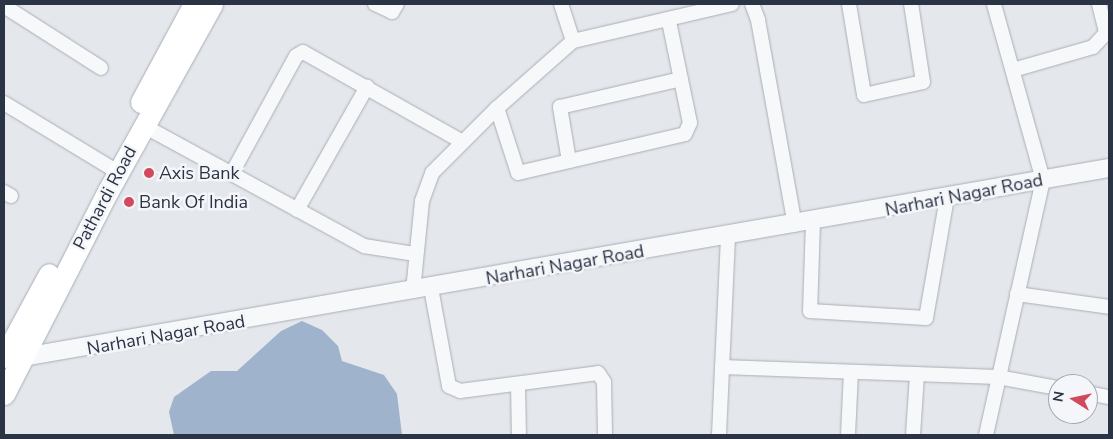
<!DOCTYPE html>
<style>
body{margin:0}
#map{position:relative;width:1113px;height:439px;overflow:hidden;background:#e4e7ec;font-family:"Nunito Sans",sans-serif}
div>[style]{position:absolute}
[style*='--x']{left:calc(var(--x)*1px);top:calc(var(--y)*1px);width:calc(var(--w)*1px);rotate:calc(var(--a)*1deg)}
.water>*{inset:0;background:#9fb4cc}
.roads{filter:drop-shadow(0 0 1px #a9aeb7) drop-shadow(0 0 1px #a9aeb7)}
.minor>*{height:14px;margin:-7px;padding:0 7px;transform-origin:7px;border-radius:7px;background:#f7f8fa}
.tertiary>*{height:18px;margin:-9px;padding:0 9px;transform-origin:9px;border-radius:9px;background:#f7f8fa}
.primary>*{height:21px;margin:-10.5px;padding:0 10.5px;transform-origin:10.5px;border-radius:10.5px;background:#fff}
.dots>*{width:14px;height:14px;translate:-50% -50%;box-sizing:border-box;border:2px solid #f4f6f9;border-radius:50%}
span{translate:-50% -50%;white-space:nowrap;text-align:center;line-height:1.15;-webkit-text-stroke:5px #f4f6f9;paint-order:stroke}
.poi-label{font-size:18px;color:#2b3445}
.left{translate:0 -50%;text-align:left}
.street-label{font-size:18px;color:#2b3445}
.frame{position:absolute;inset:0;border:5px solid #2b3445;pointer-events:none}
.north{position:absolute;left:1048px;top:374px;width:50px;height:50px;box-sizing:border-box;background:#f4f6f9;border:1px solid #a4a8b1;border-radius:50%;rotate:280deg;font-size:14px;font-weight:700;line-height:20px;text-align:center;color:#2b3445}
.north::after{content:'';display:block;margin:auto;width:18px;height:22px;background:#d1495b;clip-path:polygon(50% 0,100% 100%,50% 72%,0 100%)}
</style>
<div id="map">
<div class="water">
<i style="clip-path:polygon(302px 321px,322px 330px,338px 346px,342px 361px,384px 375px,397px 394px,402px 435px,174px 435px,169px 412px,174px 397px,211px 371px,237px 371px,281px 331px)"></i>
</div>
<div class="roads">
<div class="minor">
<i style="--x:375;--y:4;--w:19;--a:25"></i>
<i style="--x:392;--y:12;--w:9;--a:-58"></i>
<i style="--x:561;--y:4;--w:39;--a:72"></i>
<i style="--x:752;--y:4;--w:17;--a:69"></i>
<i style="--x:758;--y:20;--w:208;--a:79.8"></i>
<i style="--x:849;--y:4;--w:92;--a:80.6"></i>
<i style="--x:864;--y:95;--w:60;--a:-12.4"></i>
<i style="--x:923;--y:82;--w:79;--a:-98.7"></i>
<i style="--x:1099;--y:4;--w:30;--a:76"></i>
<i style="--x:1106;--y:33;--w:3;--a:-18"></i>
<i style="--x:4;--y:6;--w:115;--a:32.6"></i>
<i style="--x:1013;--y:70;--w:83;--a:-16"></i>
<i style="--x:1093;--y:47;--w:19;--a:-47"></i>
<i style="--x:4;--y:103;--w:133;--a:31.2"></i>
<i style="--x:497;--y:108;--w:68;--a:72.1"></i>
<i style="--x:518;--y:173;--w:171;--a:-13.1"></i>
<i style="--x:685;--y:134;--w:12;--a:-66"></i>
<i style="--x:690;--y:123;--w:103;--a:-101.7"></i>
<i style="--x:144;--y:126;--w:251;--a:28.6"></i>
<i style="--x:364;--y:246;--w:52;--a:8.9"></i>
<i style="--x:569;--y:161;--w:55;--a:-99.5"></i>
<i style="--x:560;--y:107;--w:124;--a:-13"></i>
<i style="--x:232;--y:173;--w:133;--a:-61.3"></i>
<i style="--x:296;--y:56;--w:8;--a:-30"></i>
<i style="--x:303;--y:52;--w:181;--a:29.4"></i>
<i style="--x:4;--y:192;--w:8;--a:30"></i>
<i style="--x:297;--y:210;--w:142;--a:-60.4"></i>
<i style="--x:813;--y:222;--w:89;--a:91.9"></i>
<i style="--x:810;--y:311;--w:116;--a:3.5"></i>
<i style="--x:926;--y:318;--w:122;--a:-80.1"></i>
<i style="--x:431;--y:288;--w:100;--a:79.6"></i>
<i style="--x:449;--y:386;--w:12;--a:24"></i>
<i style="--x:460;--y:391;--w:139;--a:-7.4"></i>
<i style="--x:598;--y:373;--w:11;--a:56"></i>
<i style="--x:604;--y:382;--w:53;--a:88.9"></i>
<i style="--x:413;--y:291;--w:90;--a:-84.3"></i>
<i style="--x:422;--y:201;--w:30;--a:-70"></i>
<i style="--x:432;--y:173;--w:92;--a:-45"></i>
<i style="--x:497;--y:108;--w:101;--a:-41.4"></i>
<i style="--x:573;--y:41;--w:163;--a:-13.1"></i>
<i style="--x:1017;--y:294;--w:93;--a:8"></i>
<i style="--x:722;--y:367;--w:276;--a:2.1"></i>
<i style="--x:998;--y:377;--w:61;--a:10.4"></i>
<i style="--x:518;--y:385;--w:50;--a:88.9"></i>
<i style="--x:1088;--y:393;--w:21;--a:11"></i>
<i style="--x:719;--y:435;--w:198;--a:-87.4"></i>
<i style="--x:848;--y:435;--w:63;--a:-87.3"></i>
<i style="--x:913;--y:435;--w:61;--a:-86.2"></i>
<i style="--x:986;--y:435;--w:261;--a:-77.4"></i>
<i style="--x:1043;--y:180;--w:183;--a:-105.6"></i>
</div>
<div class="tertiary">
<i style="--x:12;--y:359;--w:1114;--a:-9.88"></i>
</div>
<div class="primary">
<i style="--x:141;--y:102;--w:111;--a:-61.6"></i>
<i style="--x:4;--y:357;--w:94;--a:-61.5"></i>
<i style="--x:4;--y:394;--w:228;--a:-62.9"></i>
<i style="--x:108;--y:191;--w:214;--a:-60.9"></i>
</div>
</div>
<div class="dots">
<i style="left:149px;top:173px;background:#d1495b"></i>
<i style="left:129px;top:202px;background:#d1495b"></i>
</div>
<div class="poi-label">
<span class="left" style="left:159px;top:173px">Axis Bank</span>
<span class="left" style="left:139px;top:202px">Bank Of India</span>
</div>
<div class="street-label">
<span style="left:964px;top:195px;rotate:-11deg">Narhari Nagar Road</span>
<span style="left:105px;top:198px;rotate:-62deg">Pathardi Road</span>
<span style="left:565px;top:265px;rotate:-10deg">Narhari Nagar Road</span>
<span style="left:166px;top:335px;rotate:-10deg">Narhari Nagar Road</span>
</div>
<div class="frame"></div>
<div class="north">N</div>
</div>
